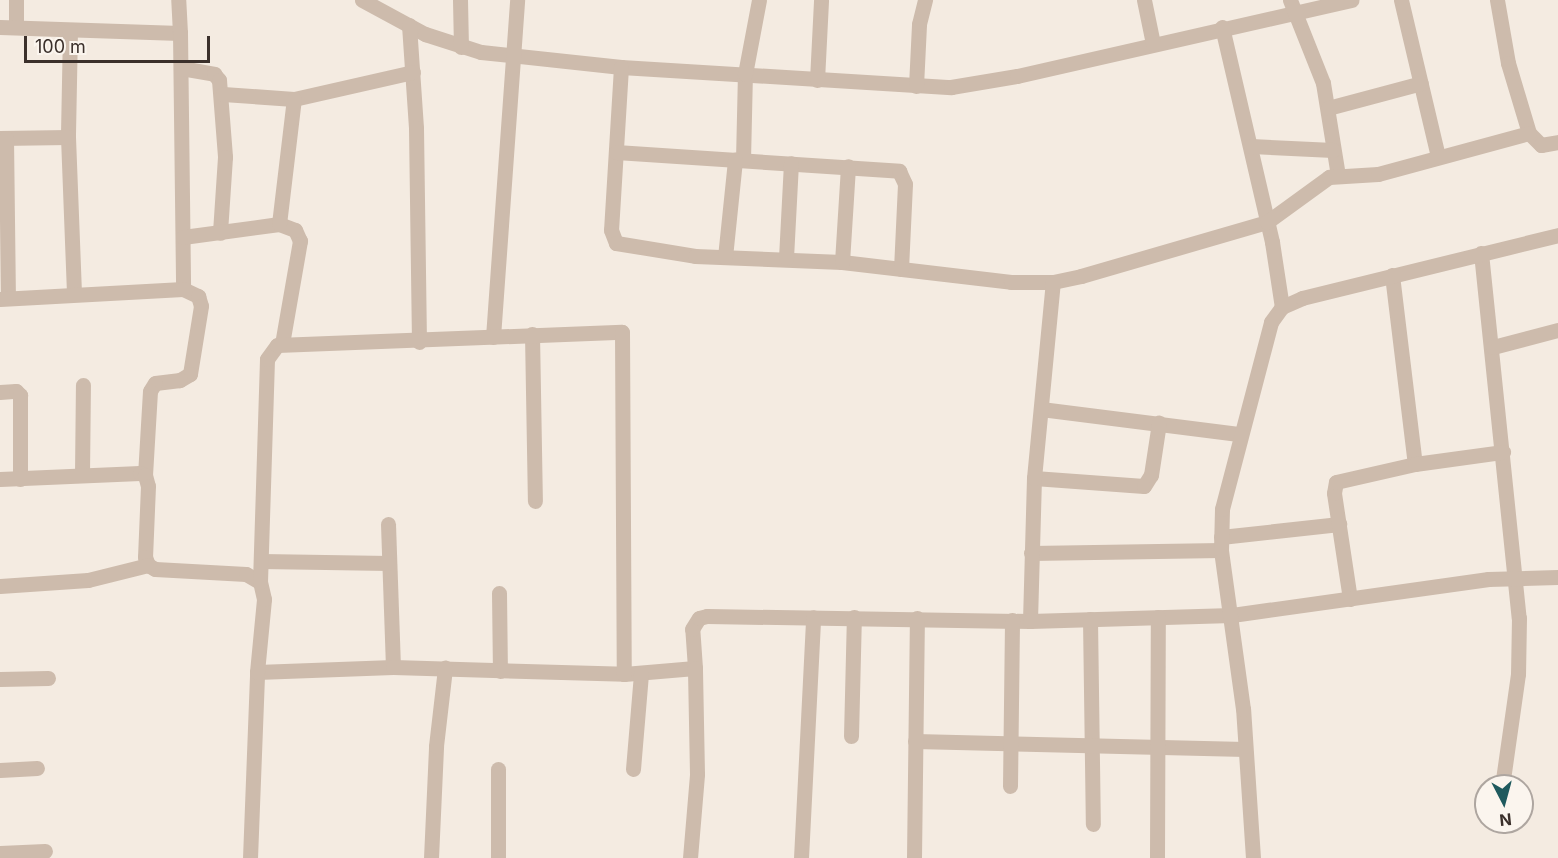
<!DOCTYPE html>
<style>
body{margin:0}
#map{position:relative;width:1558px;height:858px;overflow:hidden;background:#f4ebe1;font-family:Inter,sans-serif}
div>[style]{position:absolute}
[style*='--x']{left:calc(var(--x)*1px);top:calc(var(--y)*1px);width:calc(var(--w)*1px);rotate:calc(var(--a)*1deg)}
.minor>*{height:15px;margin:-7.5px;padding:0 7.5px;transform-origin:7.5px;border-radius:7.5px;background:#cdbbac}
span{translate:-50% -50%;white-space:nowrap;text-align:center;line-height:1.15;-webkit-text-stroke:4.5px #fbf5ee;paint-order:stroke}
.north{position:absolute;left:1474px;top:774px;width:60px;height:60px;box-sizing:border-box;background:#fbf5ee;border:2px solid #aea6a0;border-radius:50%;rotate:174deg;font-size:16px;font-weight:700;line-height:24px;text-align:center;color:#3b302b}
.north::after{content:'';display:block;margin:auto;width:21px;height:27px;background:#1f5a5e;clip-path:polygon(50% 0,100% 100%,50% 72%,0 100%)}
.scale{position:absolute;left:24px;top:36px;width:186px;height:27px;box-sizing:border-box;border:3px solid #3b302b;border-top:0;padding-left:8px;font-size:18px;line-height:21px;white-space:nowrap;color:#3b302b;-webkit-text-stroke:4px #fbf5ee;paint-order:stroke}
</style>
<div id="map">
<div class="minor">
<i style="--x:16;--y:0;--w:27;--a:90"></i>
<i style="--x:362;--y:0;--w:72;--a:28.4"></i>
<i style="--x:425;--y:34;--w:59;--a:17.8"></i>
<i style="--x:481;--y:52;--w:141;--a:6.1"></i>
<i style="--x:621;--y:67;--w:331;--a:3.5"></i>
<i style="--x:951;--y:87;--w:67;--a:-9.5"></i>
<i style="--x:1017;--y:76;--w:343;--a:-12.8"></i>
<i style="--x:460;--y:0;--w:47;--a:88.8"></i>
<i style="--x:1144;--y:0;--w:45;--a:78.4"></i>
<i style="--x:1290;--y:0;--w:89;--a:68.3"></i>
<i style="--x:1323;--y:83;--w:94;--a:80.8"></i>
<i style="--x:1401;--y:0;--w:160;--a:76.7"></i>
<i style="--x:1497;--y:0;--w:64;--a:80.1"></i>
<i style="--x:1508;--y:63;--w:73;--a:73.3"></i>
<i style="--x:1529;--y:133;--w:17;--a:45"></i>
<i style="--x:1541;--y:145;--w:17;--a:-10"></i>
<i style="--x:409;--y:25;--w:103;--a:86.1"></i>
<i style="--x:416;--y:128;--w:214;--a:89.2"></i>
<i style="--x:0;--y:27;--w:180;--a:1.9"></i>
<i style="--x:180;--y:33;--w:33;--a:-93"></i>
<i style="--x:1222;--y:27;--w:221;--a:76.9"></i>
<i style="--x:1272;--y:242;--w:66;--a:81.3"></i>
<i style="--x:70;--y:30;--w:107;--a:91.1"></i>
<i style="--x:68;--y:137;--w:157;--a:87.8"></i>
<i style="--x:180;--y:33;--w:256;--a:89.3"></i>
<i style="--x:621;--y:67;--w:163;--a:93.5"></i>
<i style="--x:611;--y:230;--w:14;--a:69"></i>
<i style="--x:616;--y:243;--w:80;--a:9.3"></i>
<i style="--x:695;--y:256;--w:147;--a:2.3"></i>
<i style="--x:842;--y:262;--w:170;--a:6.7"></i>
<i style="--x:1011;--y:282;--w:42;--a:0"></i>
<i style="--x:1053;--y:282;--w:29;--a:-12"></i>
<i style="--x:1081;--y:276;--w:194;--a:-16.2"></i>
<i style="--x:1267;--y:222;--w:77;--a:-36"></i>
<i style="--x:1329;--y:177;--w:49;--a:-3.5"></i>
<i style="--x:1378;--y:174;--w:156;--a:-15.2"></i>
<i style="--x:181;--y:68;--w:34;--a:10"></i>
<i style="--x:214;--y:74;--w:8;--a:50"></i>
<i style="--x:219;--y:80;--w:77;--a:85.5"></i>
<i style="--x:225;--y:157;--w:76;--a:93.8"></i>
<i style="--x:817;--y:80;--w:80;--a:-87.1"></i>
<i style="--x:916;--y:86;--w:62;--a:-87.2"></i>
<i style="--x:919;--y:24;--w:25;--a:-76"></i>
<i style="--x:223;--y:94;--w:71;--a:4"></i>
<i style="--x:294;--y:99;--w:122;--a:-12.8"></i>
<i style="--x:1328;--y:108;--w:96;--a:-15"></i>
<i style="--x:0;--y:138;--w:68;--a:-0.8"></i>
<i style="--x:6;--y:138;--w:160;--a:89.3"></i>
<i style="--x:1251;--y:146;--w:82;--a:2.8"></i>
<i style="--x:616;--y:152;--w:284;--a:3.8"></i>
<i style="--x:899;--y:171;--w:14;--a:65"></i>
<i style="--x:905;--y:184;--w:85;--a:92.7"></i>
<i style="--x:743;--y:160;--w:86;--a:-88.7"></i>
<i style="--x:745;--y:74;--w:75;--a:-79.3"></i>
<i style="--x:183;--y:237;--w:97;--a:-7.7"></i>
<i style="--x:1481;--y:253;--w:367;--a:84.1"></i>
<i style="--x:1519;--y:618;--w:56;--a:91"></i>
<i style="--x:1518;--y:674;--w:113;--a:98.1"></i>
<i style="--x:725;--y:257;--w:98;--a:-84.1"></i>
<i style="--x:786;--y:258;--w:95;--a:-87"></i>
<i style="--x:842;--y:262;--w:96;--a:-86.4"></i>
<i style="--x:1392;--y:275;--w:190;--a:83.1"></i>
<i style="--x:0;--y:299;--w:183;--a:-3.1"></i>
<i style="--x:183;--y:289;--w:17;--a:25"></i>
<i style="--x:198;--y:296;--w:10;--a:73"></i>
<i style="--x:201;--y:306;--w:69;--a:99.2"></i>
<i style="--x:190;--y:374;--w:12;--a:149"></i>
<i style="--x:180;--y:380;--w:25;--a:173"></i>
<i style="--x:155;--y:383;--w:9;--a:122"></i>
<i style="--x:150;--y:391;--w:84;--a:93.4"></i>
<i style="--x:532;--y:334;--w:167;--a:89"></i>
<i style="--x:493;--y:337;--w:338;--a:-85.9"></i>
<i style="--x:282;--y:344;--w:105;--a:-80.1"></i>
<i style="--x:300;--y:241;--w:12;--a:-114"></i>
<i style="--x:295;--y:230;--w:17;--a:-159"></i>
<i style="--x:279;--y:224;--w:126;--a:-83.2"></i>
<i style="--x:1493;--y:347;--w:67;--a:-14.7"></i>
<i style="--x:0;--y:392;--w:16;--a:-4"></i>
<i style="--x:16;--y:391;--w:6;--a:45"></i>
<i style="--x:20;--y:395;--w:84;--a:90"></i>
<i style="--x:1041;--y:409;--w:201;--a:7.2"></i>
<i style="--x:82;--y:475;--w:90;--a:-89.4"></i>
<i style="--x:1034;--y:478;--w:110;--a:4.2"></i>
<i style="--x:1144;--y:486;--w:13;--a:-58"></i>
<i style="--x:1151;--y:475;--w:53;--a:-81.3"></i>
<i style="--x:0;--y:479;--w:140;--a:-2.5"></i>
<i style="--x:140;--y:473;--w:5;--a:22"></i>
<i style="--x:145;--y:475;--w:11;--a:75"></i>
<i style="--x:148;--y:486;--w:71;--a:92.4"></i>
<i style="--x:145;--y:557;--w:9;--a:69"></i>
<i style="--x:148;--y:565;--w:8;--a:30"></i>
<i style="--x:155;--y:569;--w:91;--a:3.1"></i>
<i style="--x:246;--y:574;--w:16;--a:30"></i>
<i style="--x:388;--y:524;--w:143;--a:88"></i>
<i style="--x:1221;--y:537;--w:119;--a:-6.3"></i>
<i style="--x:1031;--y:553;--w:190;--a:-0.9"></i>
<i style="--x:261;--y:561;--w:128;--a:0.9"></i>
<i style="--x:0;--y:586;--w:88;--a:-3.9"></i>
<i style="--x:88;--y:580;--w:62;--a:-14"></i>
<i style="--x:499;--y:593;--w:78;--a:89.3"></i>
<i style="--x:1350;--y:599;--w:107;--a:-98.6"></i>
<i style="--x:1334;--y:493;--w:11;--a:-80"></i>
<i style="--x:1336;--y:482;--w:81;--a:-12.8"></i>
<i style="--x:1415;--y:464;--w:89;--a:-7.8"></i>
<i style="--x:1090;--y:619;--w:205;--a:89.2"></i>
<i style="--x:1030;--y:621;--w:143;--a:-88.4"></i>
<i style="--x:1034;--y:478;--w:197;--a:-84.5"></i>
<i style="--x:257;--y:672;--w:136;--a:-2.1"></i>
<i style="--x:393;--y:667;--w:231;--a:1.7"></i>
<i style="--x:624;--y:674;--w:71;--a:-4.8"></i>
<i style="--x:695;--y:668;--w:39;--a:-94"></i>
<i style="--x:692;--y:629;--w:13;--a:-58"></i>
<i style="--x:699;--y:618;--w:8;--a:-14"></i>
<i style="--x:707;--y:616;--w:323;--a:0.9"></i>
<i style="--x:1030;--y:621;--w:202;--a:-1.7"></i>
<i style="--x:1232;--y:615;--w:259;--a:-8"></i>
<i style="--x:1488;--y:579;--w:70;--a:-1.6"></i>
<i style="--x:0;--y:679;--w:48;--a:-1.2"></i>
<i style="--x:851;--y:736;--w:119;--a:-88.6"></i>
<i style="--x:915;--y:741;--w:330;--a:1.4"></i>
<i style="--x:633;--y:769;--w:96;--a:-85.2"></i>
<i style="--x:0;--y:770;--w:37;--a:-3"></i>
<i style="--x:1010;--y:786;--w:166;--a:-89.3"></i>
<i style="--x:0;--y:853;--w:45;--a:-2.5"></i>
<i style="--x:250;--y:858;--w:186;--a:-87.8"></i>
<i style="--x:257;--y:672;--w:73;--a:-84.5"></i>
<i style="--x:264;--y:599;--w:17;--a:-103"></i>
<i style="--x:260;--y:582;--w:223;--a:-88.2"></i>
<i style="--x:267;--y:359;--w:17;--a:-54"></i>
<i style="--x:277;--y:345;--w:345;--a:-2.2"></i>
<i style="--x:622;--y:332;--w:342;--a:89.7"></i>
<i style="--x:431;--y:858;--w:112;--a:-87.4"></i>
<i style="--x:436;--y:746;--w:79;--a:-83.4"></i>
<i style="--x:498;--y:858;--w:89;--a:-90"></i>
<i style="--x:690;--y:858;--w:84;--a:-85.2"></i>
<i style="--x:697;--y:774;--w:106;--a:-91.1"></i>
<i style="--x:801;--y:858;--w:241;--a:-87.1"></i>
<i style="--x:914;--y:858;--w:240;--a:-89.3"></i>
<i style="--x:1157;--y:858;--w:241;--a:-89.8"></i>
<i style="--x:1253;--y:858;--w:149;--a:-93.8"></i>
<i style="--x:1243;--y:709;--w:161;--a:-97.9"></i>
<i style="--x:1221;--y:550;--w:41;--a:-88.6"></i>
<i style="--x:1222;--y:509;--w:193;--a:-75.3"></i>
<i style="--x:1271;--y:322;--w:19;--a:-54"></i>
<i style="--x:1282;--y:307;--w:22;--a:-24"></i>
<i style="--x:1302;--y:298;--w:264;--a:-13.8"></i>
</div>
<div class="north">N</div>
<div class="scale">100 m</div>
</div>
